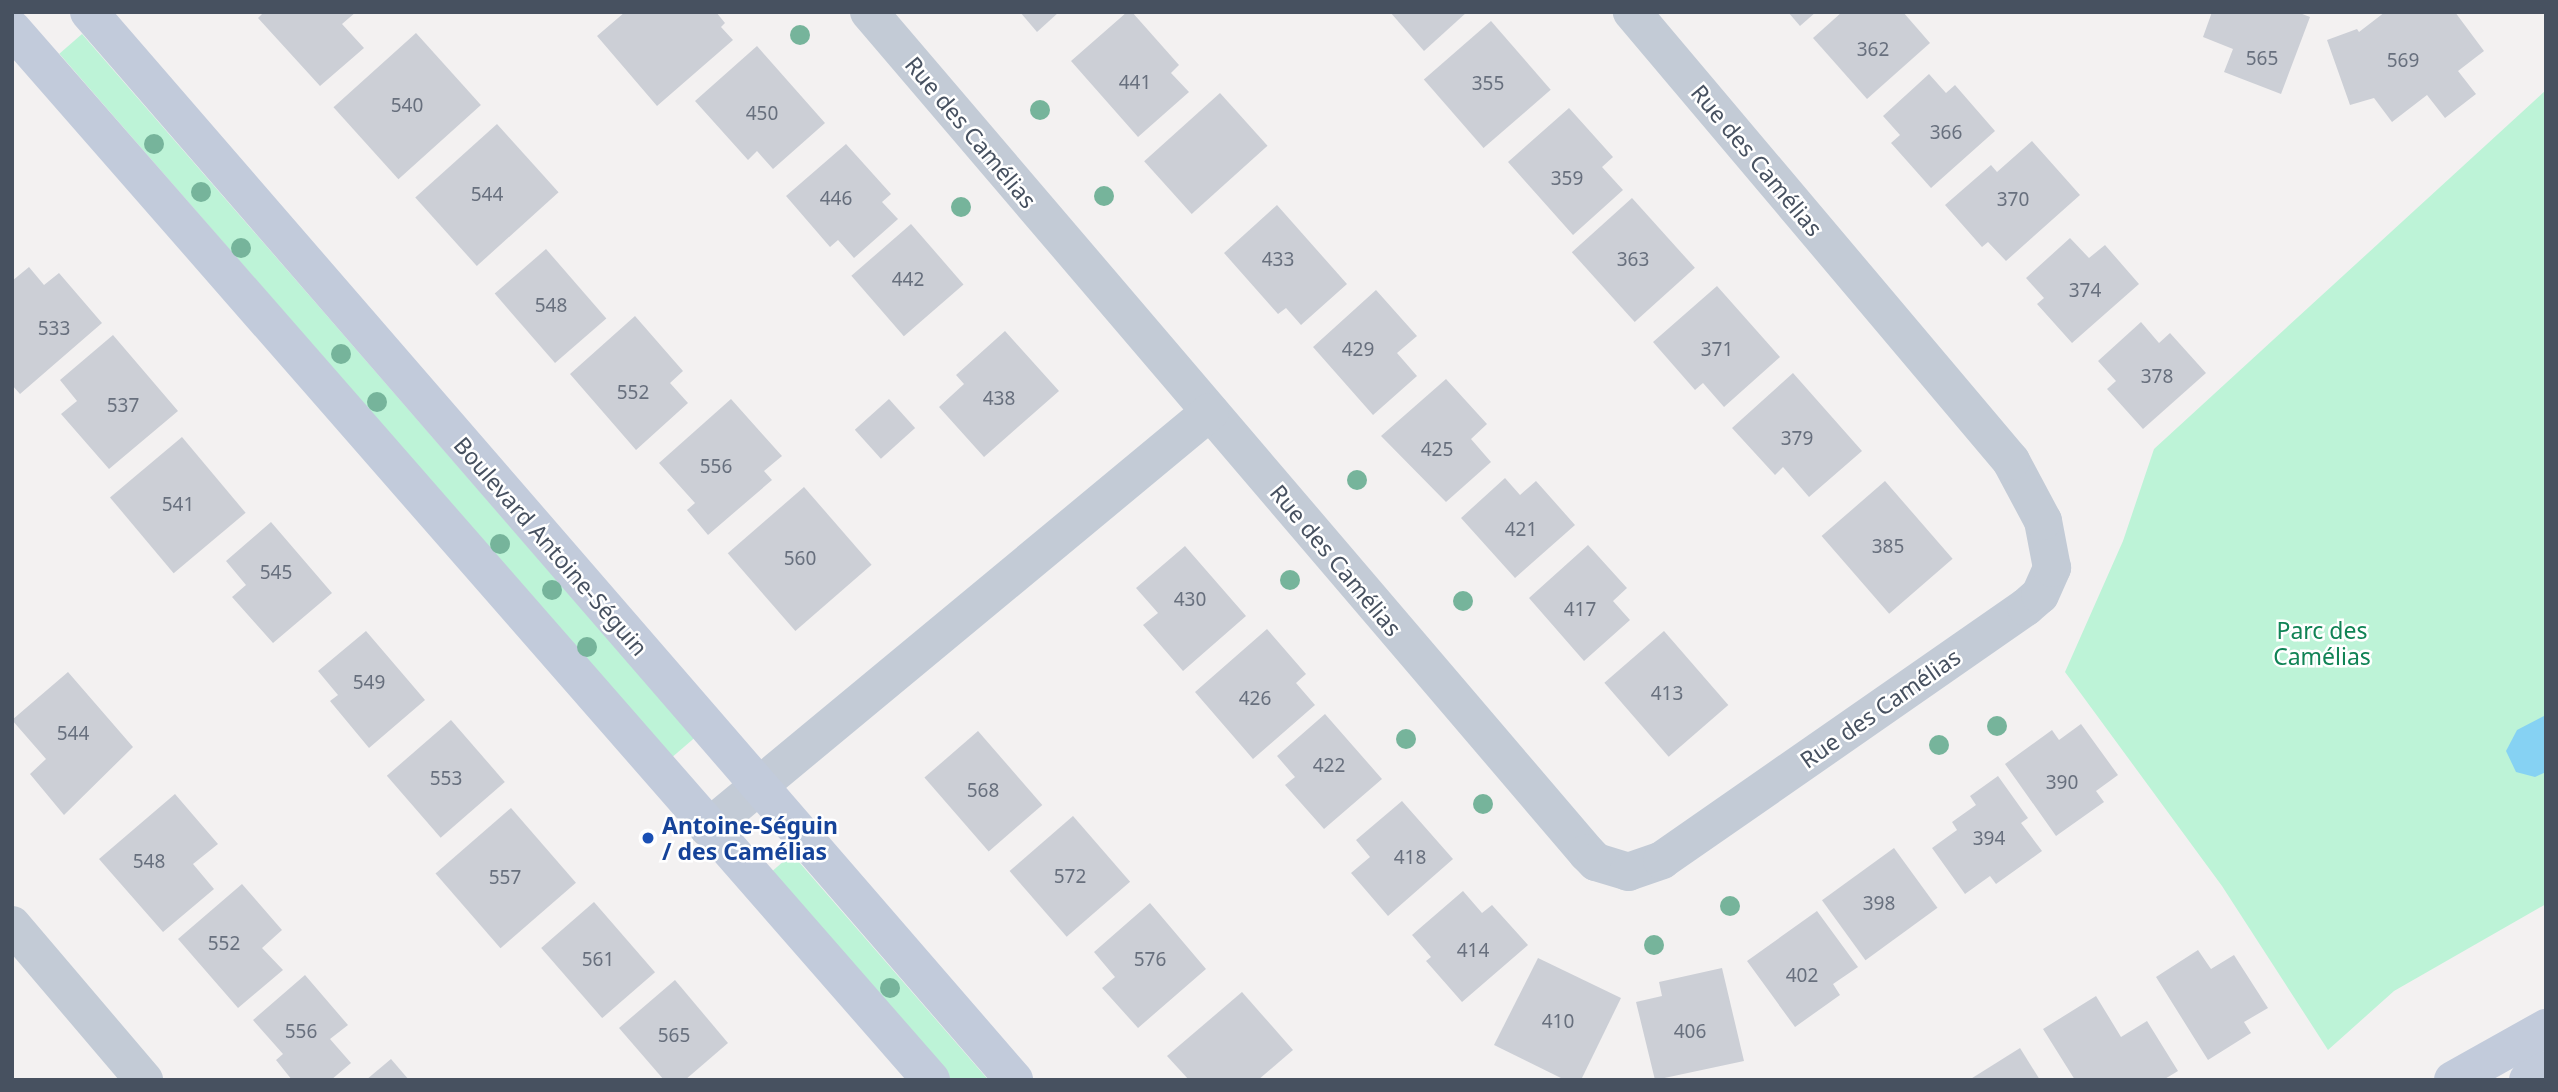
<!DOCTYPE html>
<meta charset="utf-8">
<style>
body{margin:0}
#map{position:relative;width:2558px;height:1092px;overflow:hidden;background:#f3f1f1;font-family:"Noto Sans",sans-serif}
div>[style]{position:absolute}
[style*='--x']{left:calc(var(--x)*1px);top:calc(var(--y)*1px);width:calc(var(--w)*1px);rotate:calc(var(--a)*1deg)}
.green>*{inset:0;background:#bdf3d7;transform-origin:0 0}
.water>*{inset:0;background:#86d2f3}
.building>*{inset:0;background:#cccfd6;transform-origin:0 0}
.street>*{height:38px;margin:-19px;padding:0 19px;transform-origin:19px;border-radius:19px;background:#c3cbd6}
.secondary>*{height:38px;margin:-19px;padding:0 19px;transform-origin:19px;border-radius:19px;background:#c2cbdb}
.trees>*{width:20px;height:20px;margin:-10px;border-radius:50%;background:#76b49b}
.dots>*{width:19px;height:19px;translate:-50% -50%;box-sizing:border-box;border:4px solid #fff;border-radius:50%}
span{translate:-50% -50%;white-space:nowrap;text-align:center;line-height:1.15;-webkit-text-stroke:5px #fff;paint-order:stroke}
.number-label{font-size:19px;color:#68707e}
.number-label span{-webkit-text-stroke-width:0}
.street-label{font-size:23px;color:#475160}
.park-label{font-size:23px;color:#108355}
.transit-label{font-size:23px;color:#164399;font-weight:700}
.left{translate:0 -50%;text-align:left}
.frame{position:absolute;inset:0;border:14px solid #475160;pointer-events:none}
</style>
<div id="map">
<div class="green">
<i style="left:82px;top:34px;width:933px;height:30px;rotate:49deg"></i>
<i style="clip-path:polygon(2546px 90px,2546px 904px,2394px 991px,2328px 1050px,2222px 886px,2065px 672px,2123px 541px,2154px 449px)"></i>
<i style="left:792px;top:854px;width:298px;height:29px;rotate:49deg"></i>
</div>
<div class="water">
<i style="clip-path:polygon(2546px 715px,2546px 772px,2535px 777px,2516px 772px,2506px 751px,2517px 730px)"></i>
</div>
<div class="building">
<i style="clip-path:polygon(264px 12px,356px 12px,342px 24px,364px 48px,320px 86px,258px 18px)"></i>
<i style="clip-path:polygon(625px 12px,716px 12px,725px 23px,721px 27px,733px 40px,657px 106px,597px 36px)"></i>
<i style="clip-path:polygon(1020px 12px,1059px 12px,1037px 32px)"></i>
<i style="clip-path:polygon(1127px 12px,1132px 12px,1179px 65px,1171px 73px,1189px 92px,1138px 137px,1071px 61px)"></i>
<i style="clip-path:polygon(1390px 12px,1467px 12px,1424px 51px)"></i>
<i style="clip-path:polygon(1788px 12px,1816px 12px,1800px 26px)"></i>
<i style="clip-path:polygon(1842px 12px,1903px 12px,1930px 43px,1867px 99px,1813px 38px)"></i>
<i style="clip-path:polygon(2212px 12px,2297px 12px,2310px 17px,2281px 94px,2224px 72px,2233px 49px,2203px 37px)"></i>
<i style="clip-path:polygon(2385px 12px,2455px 12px,2484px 51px,2458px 71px,2476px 94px,2445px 118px,2427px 95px,2392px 122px,2374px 98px,2350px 105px,2327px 40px,2357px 29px,2359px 32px)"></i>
<i style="left:1491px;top:21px;width:91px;height:89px;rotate:49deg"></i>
<i style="left:416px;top:33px;width:97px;height:111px;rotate:48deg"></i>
<i style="clip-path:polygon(757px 46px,825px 123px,773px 169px,757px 151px,748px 160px,695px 101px)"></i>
<i style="clip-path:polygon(1929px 74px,1946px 93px,1955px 85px,1995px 131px,1931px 188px,1891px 143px,1900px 135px,1883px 116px)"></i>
<i style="left:1220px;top:93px;width:71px;height:102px;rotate:48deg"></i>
<i style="clip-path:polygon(1569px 108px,1613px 157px,1602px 167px,1623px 190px,1573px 235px,1508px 162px)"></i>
<i style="left:497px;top:124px;width:92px;height:110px;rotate:48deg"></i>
<i style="clip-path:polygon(2032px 141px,2080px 195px,2006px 261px,1988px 242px,1982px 247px,1945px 205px,1991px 165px,1997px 172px)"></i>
<i style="clip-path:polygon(846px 144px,891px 194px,882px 202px,898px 219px,854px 258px,838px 240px,830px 247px,786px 196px)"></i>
<i style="left:1632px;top:198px;width:94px;height:81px;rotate:48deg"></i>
<i style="clip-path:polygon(1277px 205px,1347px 284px,1301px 325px,1286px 308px,1278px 314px,1224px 253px)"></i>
<i style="left:911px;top:224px;width:80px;height:79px;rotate:49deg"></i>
<i style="clip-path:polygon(2070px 238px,2089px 258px,2105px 245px,2139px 284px,2072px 343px,2037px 304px,2044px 298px,2026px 278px)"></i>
<i style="left:546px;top:249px;width:92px;height:68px;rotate:49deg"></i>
<i style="clip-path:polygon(29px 267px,44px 285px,59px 273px,102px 323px,20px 394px,12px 385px,12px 281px)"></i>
<i style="clip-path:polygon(1717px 286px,1780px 357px,1724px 407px,1703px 383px,1695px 390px,1653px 342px)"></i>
<i style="clip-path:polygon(1376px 290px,1417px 336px,1397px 353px,1417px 376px,1373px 415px,1313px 347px)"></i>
<i style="clip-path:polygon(635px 316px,683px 371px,670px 383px,688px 403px,636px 450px,570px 374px)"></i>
<i style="clip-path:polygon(2141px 322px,2159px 343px,2170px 333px,2206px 373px,2143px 429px,2107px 389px,2116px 381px,2098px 361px)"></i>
<i style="clip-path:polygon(1005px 331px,1059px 391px,984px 457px,939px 407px,964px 384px,956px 375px)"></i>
<i style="clip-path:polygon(113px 335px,178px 411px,109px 469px,61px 414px,77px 401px,60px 380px)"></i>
<i style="clip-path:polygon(1793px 373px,1862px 451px,1809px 497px,1783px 467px,1775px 475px,1732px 428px)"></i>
<i style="clip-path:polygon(1446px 379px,1487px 424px,1471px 439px,1491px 462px,1446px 502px,1381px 436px)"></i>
<i style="clip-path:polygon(731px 399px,782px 456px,764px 471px,772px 480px,708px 535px,687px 510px,695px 503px,659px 463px)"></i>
<i style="left:889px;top:399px;width:39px;height:46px;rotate:48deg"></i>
<i style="left:182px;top:437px;width:99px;height:94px;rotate:50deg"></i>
<i style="clip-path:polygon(1505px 478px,1520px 495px,1536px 481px,1575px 525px,1515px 578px,1461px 518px)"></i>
<i style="left:1885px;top:481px;width:103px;height:84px;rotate:49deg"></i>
<i style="left:804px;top:487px;width:103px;height:101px;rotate:49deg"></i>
<i style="clip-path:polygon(271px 522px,332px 593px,273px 643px,232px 597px,246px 585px,226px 561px)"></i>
<i style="clip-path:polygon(1588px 545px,1627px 588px,1613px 601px,1630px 620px,1584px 661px,1529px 598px)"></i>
<i style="clip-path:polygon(1185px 546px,1246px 616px,1183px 671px,1143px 625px,1158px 613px,1136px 588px)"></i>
<i style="clip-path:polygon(1267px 629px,1306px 674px,1296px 683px,1315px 705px,1253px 759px,1195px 692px)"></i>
<i style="clip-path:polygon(366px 631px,425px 700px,369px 748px,330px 701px,338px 695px,318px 671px)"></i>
<i style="left:1664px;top:631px;width:98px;height:79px;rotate:49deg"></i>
<i style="clip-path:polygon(68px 672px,133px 747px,64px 815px,30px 774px,46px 759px,12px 720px)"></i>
<i style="clip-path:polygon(1325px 714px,1382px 779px,1324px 829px,1285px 785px,1295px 777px,1277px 756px)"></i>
<i style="left:451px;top:720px;width:82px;height:85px;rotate:49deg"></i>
<i style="clip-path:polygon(2081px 724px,2118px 775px,2096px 791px,2104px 802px,2056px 836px,2005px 764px,2052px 730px,2059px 740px)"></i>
<i style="left:978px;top:731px;width:98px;height:71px;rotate:49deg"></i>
<i style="clip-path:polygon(1998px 776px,2028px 818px,2021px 823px,2042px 851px,1996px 884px,1990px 876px,1965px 894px,1932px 848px,1957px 830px,1952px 822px,1976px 805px,1970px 796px)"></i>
<i style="clip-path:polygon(175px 794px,218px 844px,193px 864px,214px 889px,163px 932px,99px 859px)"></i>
<i style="clip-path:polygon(1402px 801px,1453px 859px,1388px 916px,1351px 873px,1370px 857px,1356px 840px)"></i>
<i style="left:511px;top:808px;width:99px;height:100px;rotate:49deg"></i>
<i style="left:1073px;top:816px;width:87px;height:84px;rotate:49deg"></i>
<i style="left:1894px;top:848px;width:74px;height:89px;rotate:54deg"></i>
<i style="clip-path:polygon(242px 884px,282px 930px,262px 948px,283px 970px,238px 1008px,178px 939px)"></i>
<i style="clip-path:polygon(1463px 891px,1482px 913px,1492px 905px,1528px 945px,1462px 1002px,1426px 961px,1431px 957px,1412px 935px)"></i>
<i style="left:594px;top:902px;width:93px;height:70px;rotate:49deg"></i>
<i style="clip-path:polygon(1150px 903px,1206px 969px,1138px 1028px,1102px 988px,1115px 977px,1094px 952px)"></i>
<i style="clip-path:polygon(1817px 911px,1858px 967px,1833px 984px,1840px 995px,1795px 1027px,1747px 961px)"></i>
<i style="clip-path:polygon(2198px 950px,2211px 969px,2234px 955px,2268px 1008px,2244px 1022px,2251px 1033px,2208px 1060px,2156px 977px)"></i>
<i style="clip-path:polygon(1538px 958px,1621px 998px,1581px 1080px,1565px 1080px,1494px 1045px)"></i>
<i style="clip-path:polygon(1722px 968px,1744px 1061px,1655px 1080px,1636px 1002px,1662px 996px,1659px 982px)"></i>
<i style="clip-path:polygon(305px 975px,348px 1025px,330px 1039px,351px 1063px,331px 1080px,292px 1080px,276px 1060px,283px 1054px,253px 1020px)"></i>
<i style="clip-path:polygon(675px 980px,728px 1043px,685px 1080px,664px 1080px,619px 1028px)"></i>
<i style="clip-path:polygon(1242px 992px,1293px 1050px,1258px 1080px,1189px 1080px,1167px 1056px)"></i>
<i style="clip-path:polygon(2096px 996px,2121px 1037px,2147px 1021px,2178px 1071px,2163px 1080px,2075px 1080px,2043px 1029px)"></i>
<i style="clip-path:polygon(2020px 1048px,2040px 1080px,1969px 1080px)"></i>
<i style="clip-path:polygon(391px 1059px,409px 1080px,366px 1080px)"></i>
</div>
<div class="street">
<i style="--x:869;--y:12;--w:1106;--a:49.51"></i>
<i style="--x:1587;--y:853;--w:13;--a:45"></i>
<i style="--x:1596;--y:862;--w:34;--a:17"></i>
<i style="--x:1628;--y:872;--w:36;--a:-19"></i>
<i style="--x:1662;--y:860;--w:443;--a:-34.8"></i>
<i style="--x:2026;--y:607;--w:18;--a:-41"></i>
<i style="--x:2040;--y:595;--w:30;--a:-66"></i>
<i style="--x:2052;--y:568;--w:48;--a:-100.8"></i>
<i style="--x:2043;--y:521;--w:68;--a:-118.1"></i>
<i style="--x:2011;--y:461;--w:588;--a:-130.17"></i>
<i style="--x:708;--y:828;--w:652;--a:-39.65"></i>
<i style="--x:12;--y:925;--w:204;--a:49.6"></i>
</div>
<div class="secondary">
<i style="--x:89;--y:12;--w:1413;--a:49.1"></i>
<i style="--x:12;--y:29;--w:1396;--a:48.83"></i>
<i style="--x:2453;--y:1080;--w:107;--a:-29.2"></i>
<i style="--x:2528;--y:1080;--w:21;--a:-29"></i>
</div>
<div class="trees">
<i style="left:800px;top:35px"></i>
<i style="left:1040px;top:110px"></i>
<i style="left:154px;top:144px"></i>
<i style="left:201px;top:192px"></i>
<i style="left:1104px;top:196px"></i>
<i style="left:961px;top:207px"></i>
<i style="left:241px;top:248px"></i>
<i style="left:341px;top:354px"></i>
<i style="left:377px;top:402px"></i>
<i style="left:1357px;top:480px"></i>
<i style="left:500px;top:544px"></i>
<i style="left:1290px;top:580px"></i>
<i style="left:552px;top:590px"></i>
<i style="left:1463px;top:601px"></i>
<i style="left:587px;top:647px"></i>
<i style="left:1997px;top:726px"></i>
<i style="left:1406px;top:739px"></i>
<i style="left:1939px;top:745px"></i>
<i style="left:1483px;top:804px"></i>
<i style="left:1730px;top:906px"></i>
<i style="left:1654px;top:945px"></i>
<i style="left:890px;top:988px"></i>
</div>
<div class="dots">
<i style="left:648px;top:838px;background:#1a4fb4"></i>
</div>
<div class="number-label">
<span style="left:1873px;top:50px">362</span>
<span style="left:2262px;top:59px">565</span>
<span style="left:2403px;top:61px">569</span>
<span style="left:1135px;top:83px">441</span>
<span style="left:1488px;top:84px">355</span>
<span style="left:407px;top:106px">540</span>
<span style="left:762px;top:114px">450</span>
<span style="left:1946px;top:133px">366</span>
<span style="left:1567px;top:179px">359</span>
<span style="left:487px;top:195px">544</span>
<span style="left:836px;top:199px">446</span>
<span style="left:2013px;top:200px">370</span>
<span style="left:1278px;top:260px">433</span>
<span style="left:1633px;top:260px">363</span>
<span style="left:908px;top:280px">442</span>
<span style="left:2085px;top:291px">374</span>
<span style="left:551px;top:306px">548</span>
<span style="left:54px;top:329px">533</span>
<span style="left:1358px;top:350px">429</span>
<span style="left:1717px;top:350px">371</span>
<span style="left:2157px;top:377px">378</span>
<span style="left:633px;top:393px">552</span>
<span style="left:999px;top:399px">438</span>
<span style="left:123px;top:406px">537</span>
<span style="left:1797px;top:439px">379</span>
<span style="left:1437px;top:450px">425</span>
<span style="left:716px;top:467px">556</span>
<span style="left:178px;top:505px">541</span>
<span style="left:1521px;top:530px">421</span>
<span style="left:1888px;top:547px">385</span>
<span style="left:800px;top:559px">560</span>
<span style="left:276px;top:573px">545</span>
<span style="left:1190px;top:600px">430</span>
<span style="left:1580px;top:610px">417</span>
<span style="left:369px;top:683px">549</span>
<span style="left:1667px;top:694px">413</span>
<span style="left:1255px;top:699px">426</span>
<span style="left:73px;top:734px">544</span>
<span style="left:1329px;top:766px">422</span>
<span style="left:446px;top:779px">553</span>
<span style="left:2062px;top:783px">390</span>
<span style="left:983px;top:791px">568</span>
<span style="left:1989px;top:839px">394</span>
<span style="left:1410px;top:858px">418</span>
<span style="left:149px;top:862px">548</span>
<span style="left:1070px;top:877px">572</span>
<span style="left:505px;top:878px">557</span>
<span style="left:1879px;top:904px">398</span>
<span style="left:224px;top:944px">552</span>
<span style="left:1473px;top:951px">414</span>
<span style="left:598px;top:960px">561</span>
<span style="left:1150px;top:960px">576</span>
<span style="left:1802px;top:976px">402</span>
<span style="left:1558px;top:1022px">410</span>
<span style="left:301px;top:1032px">556</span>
<span style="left:1690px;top:1032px">406</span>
<span style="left:674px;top:1036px">565</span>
</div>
<div class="street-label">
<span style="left:971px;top:132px;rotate:50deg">Rue des Camélias</span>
<span style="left:1757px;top:160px;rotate:50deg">Rue des Camélias</span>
<span style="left:551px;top:546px;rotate:49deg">Boulevard Antoine-Séguin</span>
<span style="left:1336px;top:560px;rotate:50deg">Rue des Camélias</span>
<span style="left:1880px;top:708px;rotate:-35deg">Rue des Camélias</span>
</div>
<div class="park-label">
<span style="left:2322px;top:643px">Parc des<br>Camélias</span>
</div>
<div class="transit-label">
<span class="left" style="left:662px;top:838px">Antoine-Séguin<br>/ des Camélias</span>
</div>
<div class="frame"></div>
</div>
